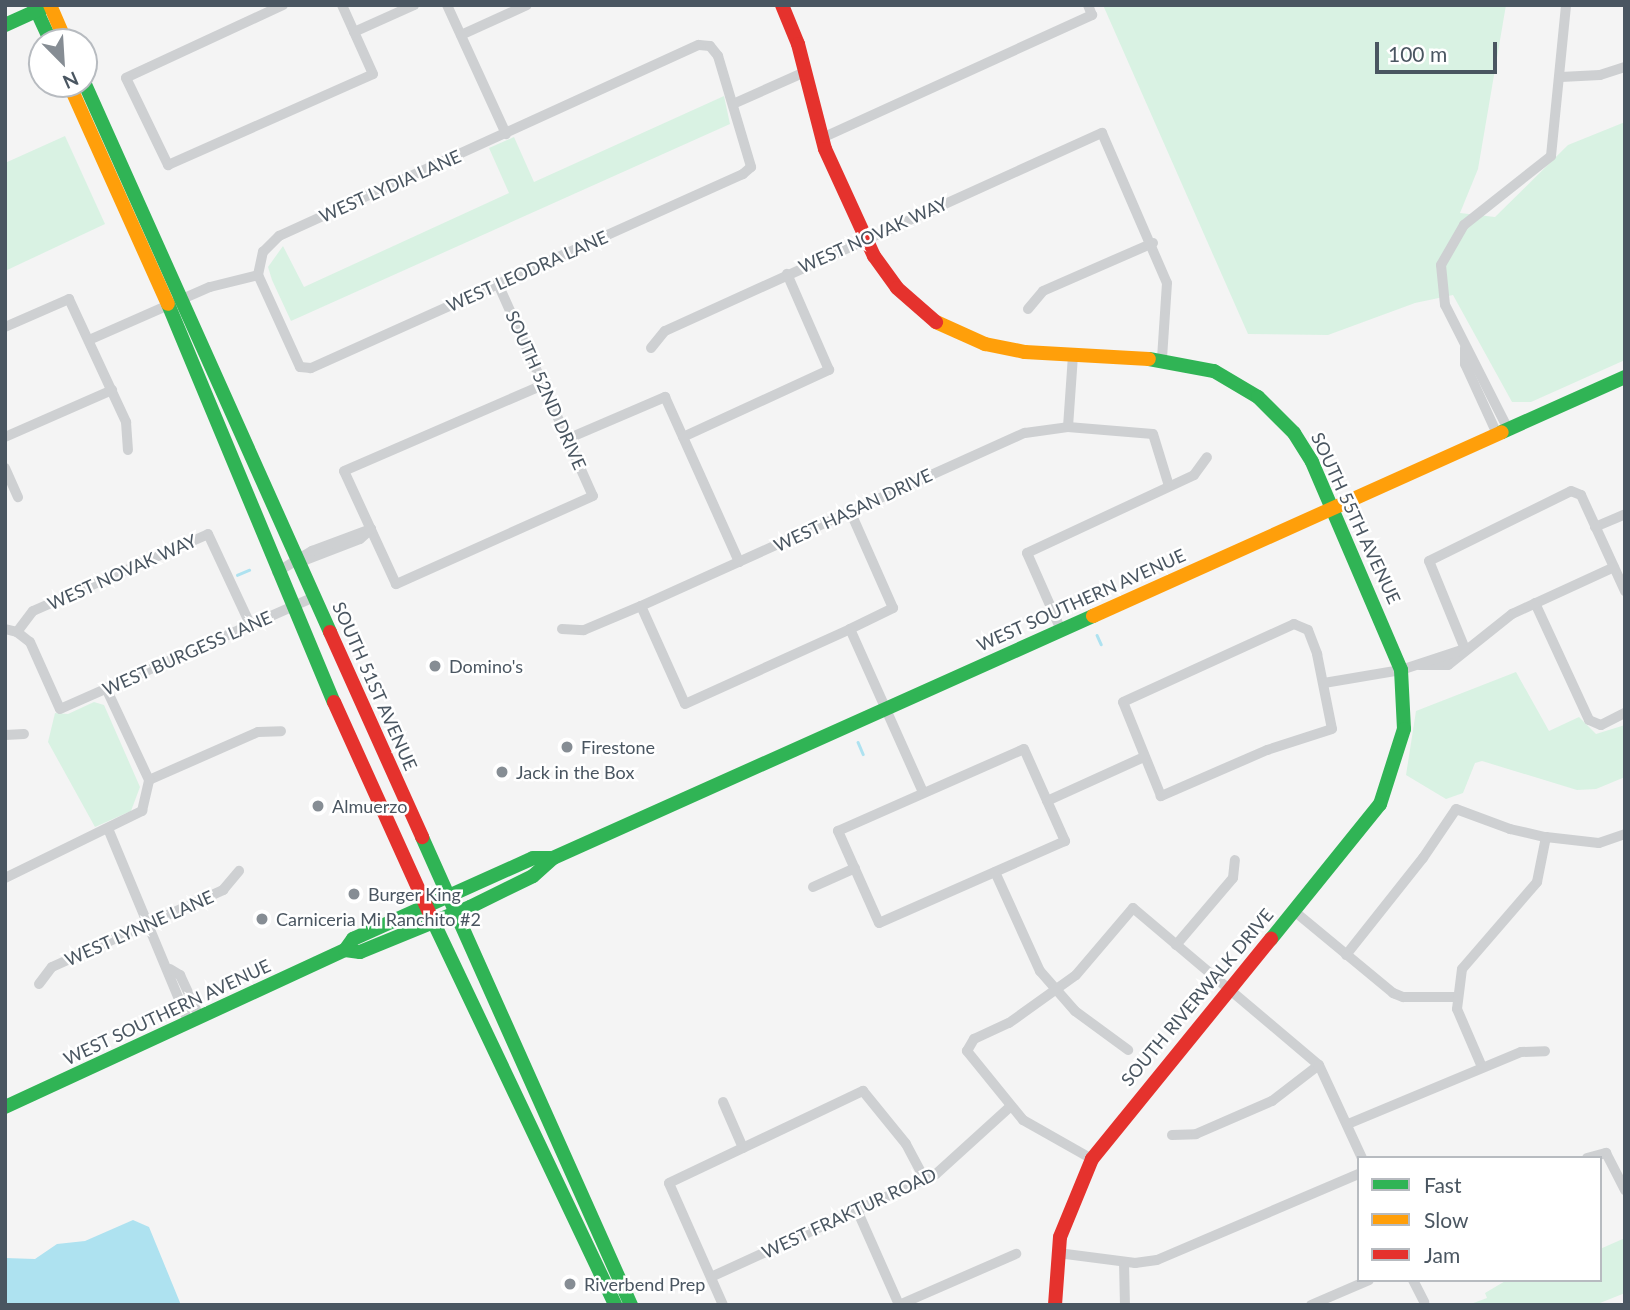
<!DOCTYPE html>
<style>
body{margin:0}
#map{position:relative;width:1630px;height:1310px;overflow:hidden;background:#f4f4f4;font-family:Lato,sans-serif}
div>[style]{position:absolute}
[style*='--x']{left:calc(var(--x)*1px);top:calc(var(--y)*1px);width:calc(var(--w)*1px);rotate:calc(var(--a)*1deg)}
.green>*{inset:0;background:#d9f2e3}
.water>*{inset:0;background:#aee2f0}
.stream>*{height:2.5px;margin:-1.25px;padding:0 1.25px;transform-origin:1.25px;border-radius:1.25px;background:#aee2f0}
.street>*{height:10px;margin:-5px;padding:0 5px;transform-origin:5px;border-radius:5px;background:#ced0d2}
.fast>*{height:14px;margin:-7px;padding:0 7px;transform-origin:7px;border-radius:7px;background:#30b455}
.slow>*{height:14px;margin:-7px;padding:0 7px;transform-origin:7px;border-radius:7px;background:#ff9f0a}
.jam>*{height:14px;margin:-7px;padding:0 7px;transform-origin:7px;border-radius:7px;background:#e5322d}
.dots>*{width:19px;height:19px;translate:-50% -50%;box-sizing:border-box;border:4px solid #fff;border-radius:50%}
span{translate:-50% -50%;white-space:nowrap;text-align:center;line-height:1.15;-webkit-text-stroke:5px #fff;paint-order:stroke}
.street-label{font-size:18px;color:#4a5661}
.poi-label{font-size:18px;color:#4a5661}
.left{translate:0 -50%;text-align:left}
.frame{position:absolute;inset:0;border:7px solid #4a5661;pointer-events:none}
.legend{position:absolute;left:1357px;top:1156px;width:245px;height:126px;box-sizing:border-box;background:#fff;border:2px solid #b7bbc0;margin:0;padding:9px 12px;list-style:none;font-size:21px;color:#4a5661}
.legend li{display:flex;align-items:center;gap:14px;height:35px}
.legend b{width:35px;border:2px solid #b7bbc0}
.north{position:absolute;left:28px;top:28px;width:70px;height:70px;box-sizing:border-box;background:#fff;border:2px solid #b7bbc0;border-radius:50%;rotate:156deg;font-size:19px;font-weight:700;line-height:28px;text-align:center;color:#4a5661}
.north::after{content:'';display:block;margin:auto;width:24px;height:32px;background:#868d94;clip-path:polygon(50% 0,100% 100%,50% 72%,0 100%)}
.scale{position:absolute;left:1375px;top:42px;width:122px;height:32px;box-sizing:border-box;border:4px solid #4a5661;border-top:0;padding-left:9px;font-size:21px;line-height:24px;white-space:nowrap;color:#4a5661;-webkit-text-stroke:5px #fff;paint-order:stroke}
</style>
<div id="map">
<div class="green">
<i style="clip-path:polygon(1103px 5px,1506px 5px,1478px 169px,1460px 213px,1495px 217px,1568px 145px,1625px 122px,1625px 360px,1531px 402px,1512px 402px,1453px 295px,1415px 303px,1328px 335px,1248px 334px)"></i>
<i style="clip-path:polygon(724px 96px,730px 124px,291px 321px,272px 280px,268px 267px,283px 246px,304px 287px,509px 193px,489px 148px,514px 137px,534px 182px)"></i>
<i style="clip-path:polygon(65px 136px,105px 224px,5px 271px,5px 163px)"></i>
<i style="clip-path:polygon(1516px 672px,1549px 731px,1579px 717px,1596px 734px,1625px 725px,1625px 777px,1596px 789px,1577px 790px,1482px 761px,1475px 763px,1463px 793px,1446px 799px,1406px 775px,1416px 711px)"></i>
<i style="clip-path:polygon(94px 702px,104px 705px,140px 787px,131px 811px,95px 827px,48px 742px,55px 713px,68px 714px)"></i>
<i style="clip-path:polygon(1625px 1238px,1625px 1293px,1595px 1305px,1468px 1305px,1487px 1298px,1485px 1293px,1507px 1280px,1600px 1280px,1600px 1249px)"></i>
</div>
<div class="water">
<i style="clip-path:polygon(133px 1220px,149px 1227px,181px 1305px,5px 1305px,5px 1258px,35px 1259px,57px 1244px,85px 1241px)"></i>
</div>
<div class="stream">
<i style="--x:237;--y:575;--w:13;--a:-23"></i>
<i style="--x:1097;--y:635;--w:10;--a:66"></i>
<i style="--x:858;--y:742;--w:13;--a:67"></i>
</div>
<div class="street">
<i style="--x:283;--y:5;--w:173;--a:155.1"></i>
<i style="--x:126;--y:78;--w:97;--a:64.2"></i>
<i style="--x:168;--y:165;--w:224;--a:-23.9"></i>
<i style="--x:373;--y:74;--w:76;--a:-114.2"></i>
<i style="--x:447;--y:5;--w:142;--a:65.4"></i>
<i style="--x:354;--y:32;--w:66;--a:-24.2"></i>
<i style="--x:461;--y:35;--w:72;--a:-24.4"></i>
<i style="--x:699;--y:45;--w:11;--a:5"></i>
<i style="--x:710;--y:46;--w:13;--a:51"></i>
<i style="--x:718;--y:56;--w:116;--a:73.4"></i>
<i style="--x:751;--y:167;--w:11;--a:139"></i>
<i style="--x:743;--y:174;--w:474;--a:155.8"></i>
<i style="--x:311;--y:368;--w:11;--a:-175"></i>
<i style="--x:300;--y:367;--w:101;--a:-114.5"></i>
<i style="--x:258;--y:275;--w:24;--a:-78"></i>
<i style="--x:263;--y:252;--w:23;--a:-45"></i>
<i style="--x:279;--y:236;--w:461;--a:-24.5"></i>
<i style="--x:1561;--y:77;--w:39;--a:-3"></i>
<i style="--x:1600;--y:75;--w:26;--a:-18"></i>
<i style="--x:733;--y:104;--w:79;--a:-24"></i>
<i style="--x:822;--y:138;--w:297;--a:-24.5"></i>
<i style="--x:1092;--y:15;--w:11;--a:-112"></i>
<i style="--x:498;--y:284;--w:232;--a:65.9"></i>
<i style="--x:593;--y:496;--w:216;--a:155.9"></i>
<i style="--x:396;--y:584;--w:124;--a:-114.7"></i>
<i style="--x:344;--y:471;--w:217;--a:-23.4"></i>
<i style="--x:1028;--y:309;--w:23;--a:-50"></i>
<i style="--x:1043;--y:291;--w:120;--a:-23.6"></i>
<i style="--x:5;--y:327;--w:70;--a:-23.6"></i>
<i style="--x:69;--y:299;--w:136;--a:65.1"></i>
<i style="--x:126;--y:422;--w:28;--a:86"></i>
<i style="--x:89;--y:340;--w:132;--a:-23.7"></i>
<i style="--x:210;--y:287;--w:49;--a:-14"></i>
<i style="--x:651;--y:348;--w:22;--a:-51"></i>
<i style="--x:665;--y:331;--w:480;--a:-24.4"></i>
<i style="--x:1102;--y:133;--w:163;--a:66.6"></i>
<i style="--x:1167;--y:283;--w:75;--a:93.8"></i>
<i style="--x:1465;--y:348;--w:16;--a:90"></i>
<i style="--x:1465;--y:364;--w:77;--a:65.4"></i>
<i style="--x:1068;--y:427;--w:72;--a:-86"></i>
<i style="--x:1508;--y:429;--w:139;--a:-116.9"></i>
<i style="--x:1445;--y:305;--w:40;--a:-95.7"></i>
<i style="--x:1441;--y:265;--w:46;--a:-60.1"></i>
<i style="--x:1464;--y:225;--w:111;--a:-38.4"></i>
<i style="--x:1551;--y:156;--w:152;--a:-84.3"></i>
<i style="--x:5;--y:437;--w:117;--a:-23.7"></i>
<i style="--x:683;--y:437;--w:161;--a:-24.7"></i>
<i style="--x:829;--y:370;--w:105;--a:-113.6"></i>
<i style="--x:567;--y:439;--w:107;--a:-23.2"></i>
<i style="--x:665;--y:397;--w:181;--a:65.8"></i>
<i style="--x:5;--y:468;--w:32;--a:66"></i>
<i style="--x:1595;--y:527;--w:33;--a:-23"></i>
<i style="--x:300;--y:562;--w:64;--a:-21"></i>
<i style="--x:360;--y:539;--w:15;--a:-42"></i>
<i style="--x:277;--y:572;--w:41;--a:-31"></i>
<i style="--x:312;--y:551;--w:63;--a:-20.4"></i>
<i style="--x:1535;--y:603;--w:129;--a:65.2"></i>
<i style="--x:1589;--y:720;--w:13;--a:23"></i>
<i style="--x:1601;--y:725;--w:27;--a:-27"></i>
<i style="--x:641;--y:606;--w:107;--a:65.8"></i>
<i style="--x:685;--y:704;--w:181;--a:-24.4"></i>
<i style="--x:850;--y:629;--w:48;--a:-26"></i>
<i style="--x:893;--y:608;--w:106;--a:-113.9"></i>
<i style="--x:1294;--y:624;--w:15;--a:23"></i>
<i style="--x:1308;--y:630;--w:26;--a:69"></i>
<i style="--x:1317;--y:654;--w:76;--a:78.7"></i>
<i style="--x:1332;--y:729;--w:68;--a:162.1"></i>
<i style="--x:1267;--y:750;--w:116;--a:156.5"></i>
<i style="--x:1161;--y:796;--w:101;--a:-112"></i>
<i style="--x:1123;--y:702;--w:188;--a:-24.5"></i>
<i style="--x:5;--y:629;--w:12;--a:14"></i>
<i style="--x:17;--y:632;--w:26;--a:-53"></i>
<i style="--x:33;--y:611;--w:191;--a:-23.7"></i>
<i style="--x:208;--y:534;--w:99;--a:65"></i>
<i style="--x:562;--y:629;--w:22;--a:3"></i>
<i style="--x:584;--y:630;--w:62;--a:-22.8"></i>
<i style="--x:641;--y:606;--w:421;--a:-24.3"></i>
<i style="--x:1025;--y:433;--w:43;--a:-7.9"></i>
<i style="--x:1068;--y:427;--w:85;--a:4.7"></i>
<i style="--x:1153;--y:434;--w:54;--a:72.9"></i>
<i style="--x:850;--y:629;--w:179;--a:65.9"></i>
<i style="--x:1061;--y:630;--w:84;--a:-113.8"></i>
<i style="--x:1027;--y:553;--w:184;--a:-25"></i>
<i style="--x:1194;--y:475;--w:22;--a:-54"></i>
<i style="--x:17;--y:632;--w:16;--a:38"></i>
<i style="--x:30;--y:642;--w:73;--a:65.9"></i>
<i style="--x:60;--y:709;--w:278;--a:-23.8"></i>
<i style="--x:1465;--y:649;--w:95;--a:-112.2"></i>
<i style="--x:1429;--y:561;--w:158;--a:-26.2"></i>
<i style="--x:1571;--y:491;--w:11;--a:22"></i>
<i style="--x:1581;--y:495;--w:106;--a:65.4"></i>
<i style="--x:1419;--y:665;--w:29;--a:0"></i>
<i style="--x:1448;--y:665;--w:82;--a:-38.6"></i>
<i style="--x:1512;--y:614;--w:112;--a:-24.7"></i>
<i style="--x:1324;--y:683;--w:78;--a:-9.6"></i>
<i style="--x:1401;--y:670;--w:67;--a:-18.2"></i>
<i style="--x:5;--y:735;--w:19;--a:-3"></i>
<i style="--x:1024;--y:749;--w:101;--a:66"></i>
<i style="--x:1065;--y:841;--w:203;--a:156.2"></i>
<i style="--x:879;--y:923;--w:101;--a:-114"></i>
<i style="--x:838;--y:831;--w:203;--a:-23.8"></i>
<i style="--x:149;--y:780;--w:119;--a:-23.8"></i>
<i style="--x:258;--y:732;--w:23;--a:-2"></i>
<i style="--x:1047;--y:801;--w:107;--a:-24.4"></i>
<i style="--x:109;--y:831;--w:208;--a:67.4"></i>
<i style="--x:995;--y:872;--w:109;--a:65.6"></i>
<i style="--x:1040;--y:971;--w:53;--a:48.8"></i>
<i style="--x:1075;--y:1011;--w:66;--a:36.3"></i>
<i style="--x:5;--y:878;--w:153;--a:-26.1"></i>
<i style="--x:142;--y:811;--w:32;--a:-77"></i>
<i style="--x:149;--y:780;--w:102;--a:-115.1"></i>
<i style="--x:813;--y:887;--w:46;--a:-24.3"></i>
<i style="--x:1294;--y:911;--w:129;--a:39.6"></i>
<i style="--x:1393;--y:993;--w:11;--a:22"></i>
<i style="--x:1403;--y:997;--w:53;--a:0"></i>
<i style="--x:1176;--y:945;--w:88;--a:-49.6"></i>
<i style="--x:1233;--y:878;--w:18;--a:-84"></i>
<i style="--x:1346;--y:955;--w:124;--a:-51.6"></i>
<i style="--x:1423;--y:858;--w:59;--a:-56"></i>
<i style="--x:1456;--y:809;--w:58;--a:20.3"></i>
<i style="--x:1510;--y:829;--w:37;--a:13"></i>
<i style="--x:1546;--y:837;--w:53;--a:6.5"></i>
<i style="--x:1599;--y:843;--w:28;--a:-19"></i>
<i style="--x:170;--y:969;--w:12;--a:31"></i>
<i style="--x:180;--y:975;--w:47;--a:65.1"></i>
<i style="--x:39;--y:984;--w:21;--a:-53"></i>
<i style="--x:52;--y:967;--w:188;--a:-24.2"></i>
<i style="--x:223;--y:890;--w:25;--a:-50"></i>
<i style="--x:1482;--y:1067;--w:63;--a:-113.3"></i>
<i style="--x:1457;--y:1009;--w:40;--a:-82.9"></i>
<i style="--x:1462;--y:969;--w:115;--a:-49.2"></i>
<i style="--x:1537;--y:882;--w:46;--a:-78.7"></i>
<i style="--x:723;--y:1102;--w:50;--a:66.5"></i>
<i style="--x:1348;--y:1124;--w:187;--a:-22.6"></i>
<i style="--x:1521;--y:1052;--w:24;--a:-2"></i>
<i style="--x:1172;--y:1135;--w:24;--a:-2"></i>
<i style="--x:1196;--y:1134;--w:83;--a:-23.5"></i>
<i style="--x:1272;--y:1101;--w:59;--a:-37.5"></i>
<i style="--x:1587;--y:1158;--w:20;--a:-15"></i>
<i style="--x:1606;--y:1153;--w:42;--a:62.8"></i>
<i style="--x:1092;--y:1159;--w:79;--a:-150.5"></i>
<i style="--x:1023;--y:1120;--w:89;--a:-129.1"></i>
<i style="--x:967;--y:1051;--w:14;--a:-60"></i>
<i style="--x:974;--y:1039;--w:38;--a:-25"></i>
<i style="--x:1009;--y:1023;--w:82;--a:-35.6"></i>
<i style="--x:1076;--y:975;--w:88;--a:-49.6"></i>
<i style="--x:1133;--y:908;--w:243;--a:40.2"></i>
<i style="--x:1319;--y:1065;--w:102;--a:65.2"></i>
<i style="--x:857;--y:1210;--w:104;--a:66.1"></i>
<i style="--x:1058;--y:1253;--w:78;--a:7.4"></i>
<i style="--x:1135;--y:1263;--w:22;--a:-8"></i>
<i style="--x:1157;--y:1260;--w:220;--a:-23.1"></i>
<i style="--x:1124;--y:1262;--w:43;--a:88.7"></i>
<i style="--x:711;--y:1277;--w:247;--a:-24.6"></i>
<i style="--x:936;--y:1174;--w:100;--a:-42.2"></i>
<i style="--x:1413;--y:1280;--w:25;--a:63"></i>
<i style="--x:723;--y:1305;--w:133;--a:-113.9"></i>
<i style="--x:669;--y:1183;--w:215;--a:-25.4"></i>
<i style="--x:863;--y:1091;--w:68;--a:50.9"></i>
<i style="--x:906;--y:1144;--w:40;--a:62"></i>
<i style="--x:899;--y:1305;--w:128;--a:-23.6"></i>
<i style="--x:1311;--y:1305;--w:63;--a:-23.3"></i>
</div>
<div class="fast">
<i style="--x:34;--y:5;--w:41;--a:65.3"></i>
<i style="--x:5;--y:25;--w:44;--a:-24.2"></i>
<i style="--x:84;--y:82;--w:603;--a:65.9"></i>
<i style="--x:168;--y:304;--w:431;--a:67.4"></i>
<i style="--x:1149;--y:359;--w:66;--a:10.5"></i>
<i style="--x:1214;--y:371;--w:51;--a:30.6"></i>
<i style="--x:1258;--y:397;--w:51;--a:45"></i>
<i style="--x:1294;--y:433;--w:34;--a:58"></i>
<i style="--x:1312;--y:462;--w:226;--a:66.8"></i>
<i style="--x:1401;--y:670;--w:59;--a:87.1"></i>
<i style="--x:1404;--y:729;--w:79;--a:107.7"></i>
<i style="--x:1380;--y:804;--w:174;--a:128.9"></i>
<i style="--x:1502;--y:432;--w:135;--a:-24.1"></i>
<i style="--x:422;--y:837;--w:513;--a:65.94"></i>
<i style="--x:433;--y:921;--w:425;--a:64.6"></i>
<i style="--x:345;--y:950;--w:15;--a:8"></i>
<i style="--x:360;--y:952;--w:119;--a:-22.2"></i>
<i style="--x:470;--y:907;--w:70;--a:-26.2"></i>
<i style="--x:533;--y:876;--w:27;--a:-42"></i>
<i style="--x:553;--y:858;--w:592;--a:-24.14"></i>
<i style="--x:5;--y:1107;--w:374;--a:-24.8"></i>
<i style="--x:345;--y:950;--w:14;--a:-54"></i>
<i style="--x:353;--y:939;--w:197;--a:-24.2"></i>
<i style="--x:533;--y:858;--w:20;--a:0"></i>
</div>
<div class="slow">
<i style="--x:50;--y:5;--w:40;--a:66.6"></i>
<i style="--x:69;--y:84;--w:241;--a:65.8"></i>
<i style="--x:936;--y:322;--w:54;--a:24.2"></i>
<i style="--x:985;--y:344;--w:41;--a:11.3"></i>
<i style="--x:1025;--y:352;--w:124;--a:3.2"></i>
<i style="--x:1093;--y:616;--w:448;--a:-24.2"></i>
</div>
<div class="jam">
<i style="--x:782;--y:5;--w:42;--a:67.7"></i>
<i style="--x:798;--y:44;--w:108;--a:75.6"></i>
<i style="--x:825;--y:149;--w:118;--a:65.4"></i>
<i style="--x:874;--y:256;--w:39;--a:54"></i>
<i style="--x:897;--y:288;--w:52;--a:41.1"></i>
<i style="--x:330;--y:632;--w:225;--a:65.8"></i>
<i style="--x:334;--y:702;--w:240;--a:65.7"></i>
<i style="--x:1055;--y:1305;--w:68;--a:-85.8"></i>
<i style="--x:1060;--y:1237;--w:84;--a:-67.7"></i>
<i style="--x:1092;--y:1159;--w:284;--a:-50.9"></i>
</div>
<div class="dots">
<i style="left:435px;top:666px;background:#868d94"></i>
<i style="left:567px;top:747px;background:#868d94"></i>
<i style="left:502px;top:772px;background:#868d94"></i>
<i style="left:318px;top:806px;background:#868d94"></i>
<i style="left:354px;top:894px;background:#868d94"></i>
<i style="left:262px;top:919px;background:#868d94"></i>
<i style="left:570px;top:1284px;background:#868d94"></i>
</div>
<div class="street-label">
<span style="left:390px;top:186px;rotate:-24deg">WEST LYDIA LANE</span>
<span style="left:873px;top:235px;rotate:-24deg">WEST NOVAK WAY</span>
<span style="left:527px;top:271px;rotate:-24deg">WEST LEODRA LANE</span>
<span style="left:546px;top:390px;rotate:66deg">SOUTH 52ND DRIVE</span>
<span style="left:853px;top:510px;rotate:-25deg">WEST HASAN DRIVE</span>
<span style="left:1356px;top:518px;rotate:65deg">SOUTH 55TH AVENUE</span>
<span style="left:122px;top:572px;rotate:-24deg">WEST NOVAK WAY</span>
<span style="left:1081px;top:600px;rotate:-24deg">WEST SOUTHERN AVENUE</span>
<span style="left:187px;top:653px;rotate:-24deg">WEST BURGESS LANE</span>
<span style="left:375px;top:686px;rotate:66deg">SOUTH 51ST AVENUE</span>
<span style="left:139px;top:928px;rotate:-24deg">WEST LYNNE LANE</span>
<span style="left:1197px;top:997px;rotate:-50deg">SOUTH RIVERWALK DRIVE</span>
<span style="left:167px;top:1012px;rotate:-25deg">WEST SOUTHERN AVENUE</span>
<span style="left:849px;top:1213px;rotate:-25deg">WEST FRAKTUR ROAD</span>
</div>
<div class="poi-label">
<span class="left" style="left:449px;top:666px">Domino's</span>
<span class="left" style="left:581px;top:747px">Firestone</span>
<span class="left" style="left:516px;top:772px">Jack in the Box</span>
<span class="left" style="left:332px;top:806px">Almuerzo</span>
<span class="left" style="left:368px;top:894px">Burger King</span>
<span class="left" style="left:276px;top:919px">Carniceria Mi Ranchito #2</span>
<span class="left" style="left:584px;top:1284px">Riverbend Prep</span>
</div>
<div class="frame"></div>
<ul class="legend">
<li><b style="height:9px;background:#30b455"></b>Fast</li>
<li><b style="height:9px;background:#ff9f0a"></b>Slow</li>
<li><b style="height:9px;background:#e5322d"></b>Jam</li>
</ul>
<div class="north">N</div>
<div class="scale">100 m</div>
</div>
